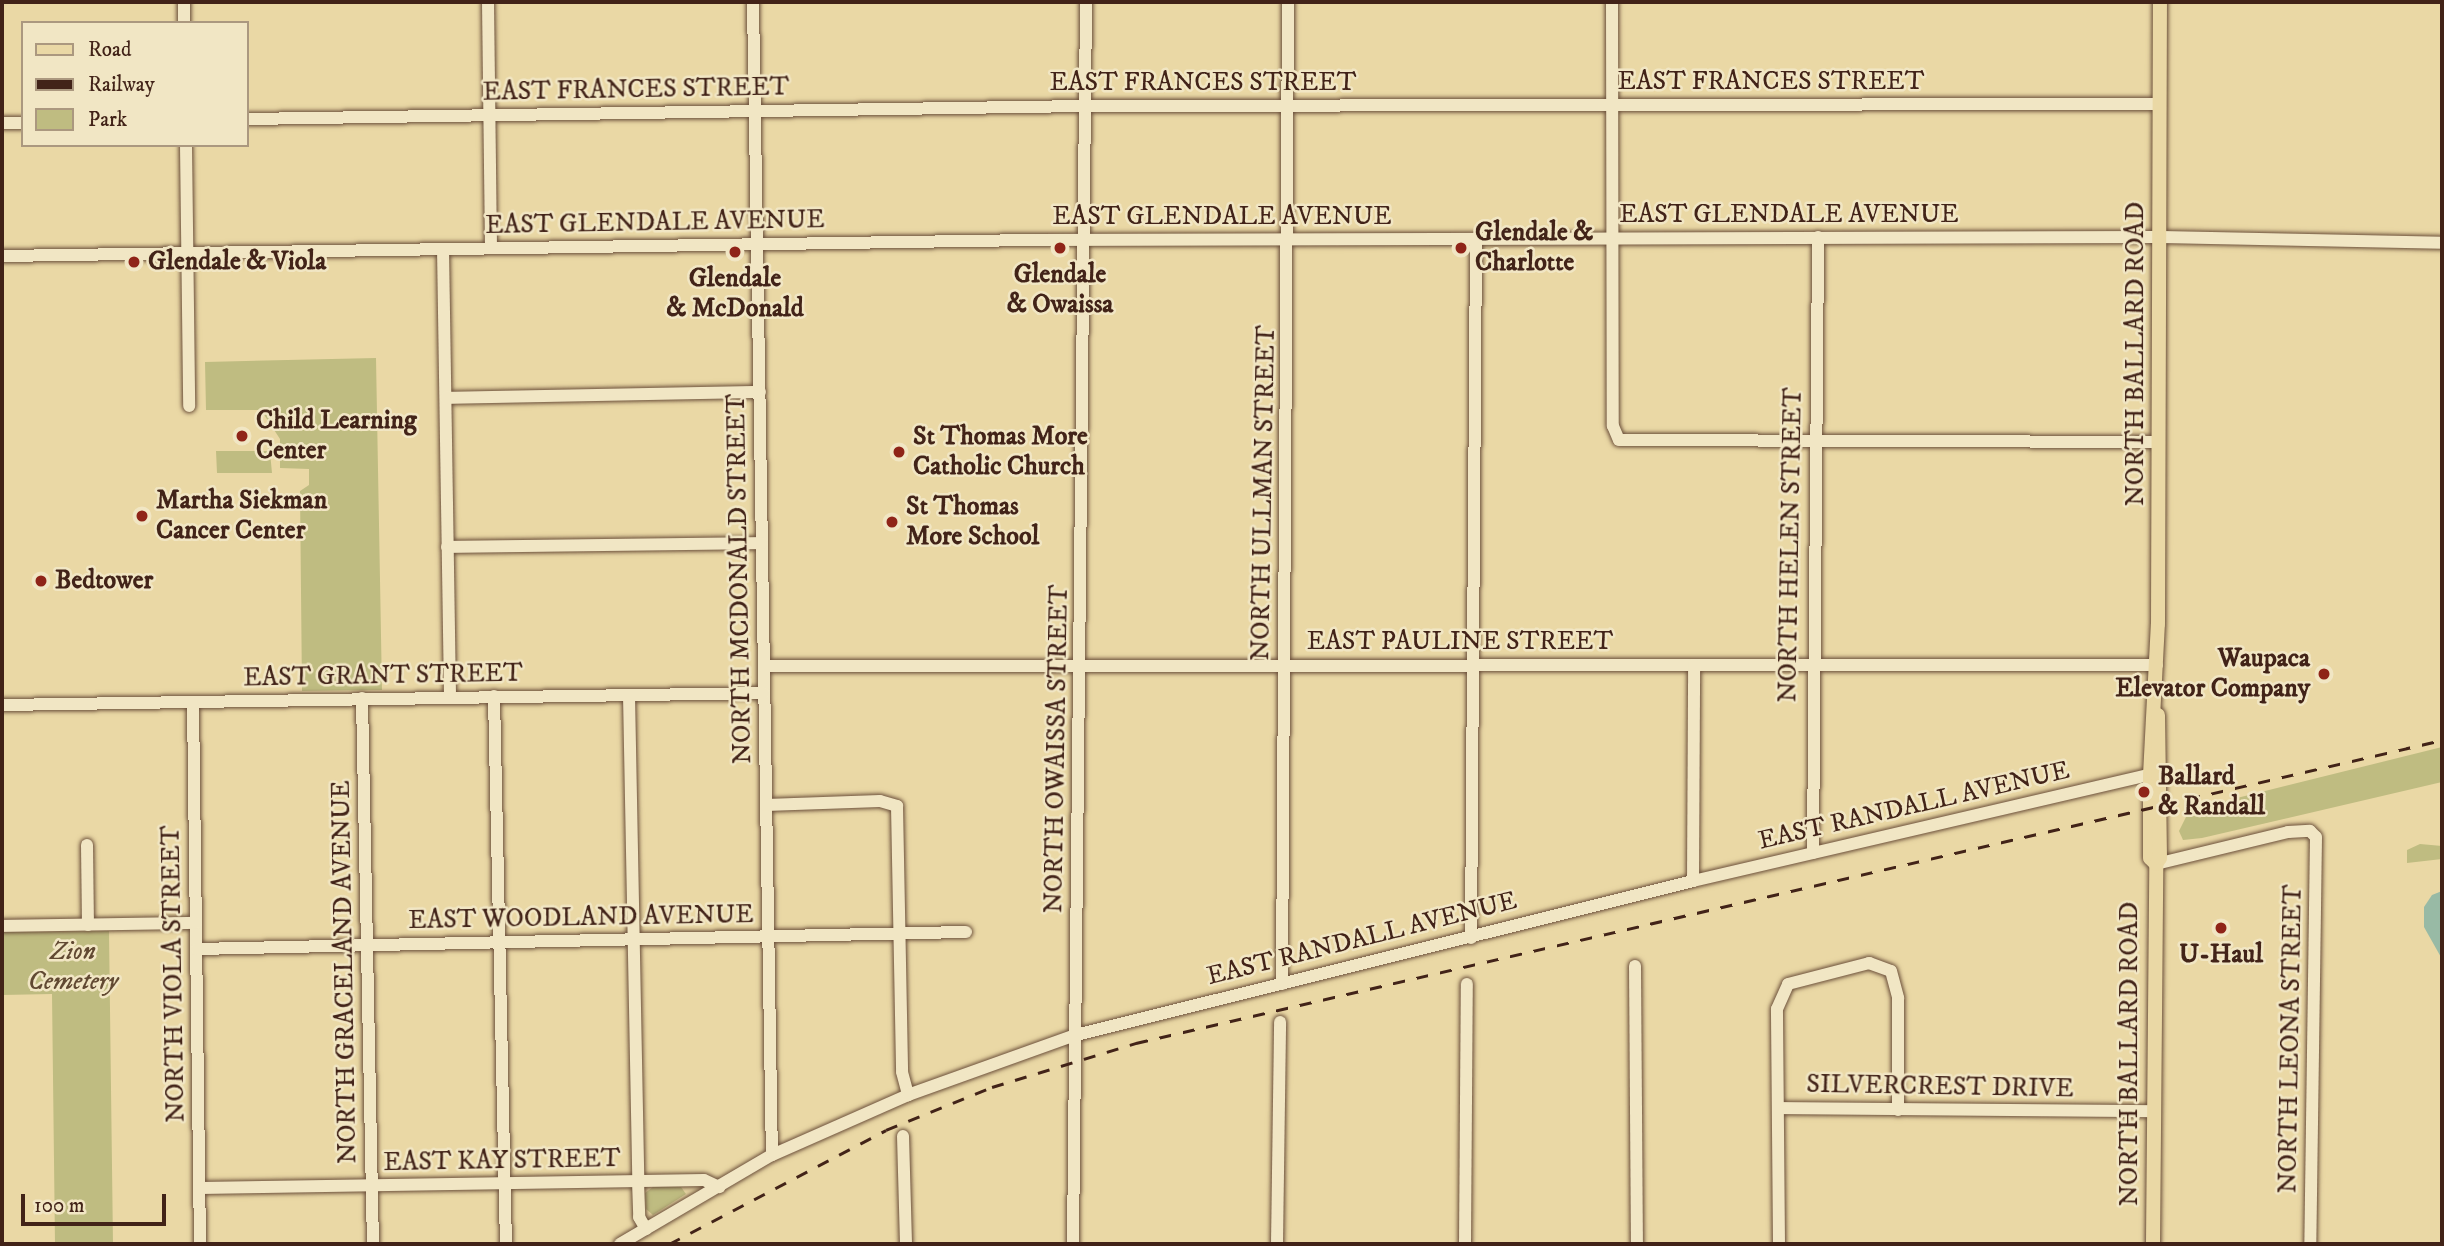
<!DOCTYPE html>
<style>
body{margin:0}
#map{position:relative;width:2444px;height:1246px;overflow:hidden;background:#ead8a5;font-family:"IM FELL DW Pica",serif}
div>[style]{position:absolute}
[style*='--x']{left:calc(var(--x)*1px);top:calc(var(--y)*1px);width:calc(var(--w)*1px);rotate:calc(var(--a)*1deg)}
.green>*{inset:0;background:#bfbc81}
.water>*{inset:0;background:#98baa5}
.roads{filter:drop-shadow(0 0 2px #6c503b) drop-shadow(0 0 2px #6c503b)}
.minor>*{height:12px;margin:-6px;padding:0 6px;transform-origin:6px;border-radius:6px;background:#f1e6c4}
.major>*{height:14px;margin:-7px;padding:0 7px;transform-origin:7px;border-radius:7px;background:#ead8a5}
.rail>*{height:2.5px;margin-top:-1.25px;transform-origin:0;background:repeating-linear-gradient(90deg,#422318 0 12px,transparent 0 24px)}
.dots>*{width:19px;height:19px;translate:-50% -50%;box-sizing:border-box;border:4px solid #f1e6c4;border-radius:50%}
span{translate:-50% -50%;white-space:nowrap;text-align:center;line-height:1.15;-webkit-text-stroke:5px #f1e6c4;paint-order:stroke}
.street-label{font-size:26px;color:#422318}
.poi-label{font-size:26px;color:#422318;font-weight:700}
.left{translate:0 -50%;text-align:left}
.right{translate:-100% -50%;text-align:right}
.park-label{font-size:26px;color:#614932;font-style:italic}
.frame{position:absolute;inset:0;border:4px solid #422318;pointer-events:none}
.legend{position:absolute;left:21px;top:21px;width:228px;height:126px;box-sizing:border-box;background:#f1e6c4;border:2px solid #ab987f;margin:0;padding:9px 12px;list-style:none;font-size:21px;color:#422318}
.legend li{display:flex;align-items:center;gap:14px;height:35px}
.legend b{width:35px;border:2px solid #ab987f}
.scale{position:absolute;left:21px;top:1194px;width:145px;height:32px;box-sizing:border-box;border:4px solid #422318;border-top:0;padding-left:9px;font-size:21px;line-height:24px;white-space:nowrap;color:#422318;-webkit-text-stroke:5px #f1e6c4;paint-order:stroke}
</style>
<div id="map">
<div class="green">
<i style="clip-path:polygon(376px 358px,382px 690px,302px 691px,300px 491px,309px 485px,309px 469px,280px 468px,280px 439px,261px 410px,206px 410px,205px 362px)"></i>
<i style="clip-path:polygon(269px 442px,272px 473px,217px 473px,216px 451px,268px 451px)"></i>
<i style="clip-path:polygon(2442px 747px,2442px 782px,2202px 838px,2183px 840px,2179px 831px,2186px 817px,2205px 806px)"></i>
<i style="clip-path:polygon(2420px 844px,2442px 846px,2442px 859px,2407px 863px,2407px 850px)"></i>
<i style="clip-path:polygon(109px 931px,113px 1244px,55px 1244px,52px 994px,2px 995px,2px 932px)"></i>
<i style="clip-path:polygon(653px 1187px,681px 1187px,686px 1194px,653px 1215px,646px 1209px,645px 1193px)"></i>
</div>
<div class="water">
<i style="clip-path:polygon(2442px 891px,2442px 959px,2424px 927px,2424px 907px,2432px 895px)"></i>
</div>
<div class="roads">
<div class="minor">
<i style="--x:184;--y:2;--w:21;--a:90"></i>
<i style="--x:488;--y:2;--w:246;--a:89.3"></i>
<i style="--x:753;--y:2;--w:1153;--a:89.06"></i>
<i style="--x:1612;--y:2;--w:424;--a:89.9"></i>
<i style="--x:1613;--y:426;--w:15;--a:67"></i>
<i style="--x:1619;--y:440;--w:540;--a:0.21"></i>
<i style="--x:247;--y:119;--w:839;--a:-0.89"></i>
<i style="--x:1086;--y:106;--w:1074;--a:-0.11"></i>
<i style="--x:2;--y:123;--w:21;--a:0"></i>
<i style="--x:186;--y:145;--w:261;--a:89.3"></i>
<i style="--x:443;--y:249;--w:447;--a:89.1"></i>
<i style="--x:2;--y:256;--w:1034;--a:-0.89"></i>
<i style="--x:1036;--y:240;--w:1126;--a:-0.15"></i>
<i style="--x:2162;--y:237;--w:280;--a:1.2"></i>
<i style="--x:446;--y:398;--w:314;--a:-1.1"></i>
<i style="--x:447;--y:547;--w:315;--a:-0.7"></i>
<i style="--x:764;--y:666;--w:1393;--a:-0.04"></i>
<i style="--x:629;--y:695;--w:486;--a:88.9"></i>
<i style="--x:638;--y:1181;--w:36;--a:88"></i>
<i style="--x:639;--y:1217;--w:14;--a:60"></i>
<i style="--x:494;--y:696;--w:548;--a:88.75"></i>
<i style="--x:362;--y:698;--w:546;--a:88.85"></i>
<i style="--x:193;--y:703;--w:541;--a:89.26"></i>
<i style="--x:2;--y:705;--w:762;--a:-0.9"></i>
<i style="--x:766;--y:805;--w:114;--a:-2"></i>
<i style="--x:880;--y:801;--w:18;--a:16"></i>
<i style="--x:897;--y:806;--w:266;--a:88.9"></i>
<i style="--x:902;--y:1072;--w:24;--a:75"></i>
<i style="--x:87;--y:845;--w:80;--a:89.3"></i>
<i style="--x:1813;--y:853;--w:616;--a:-89.53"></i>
<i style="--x:2156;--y:864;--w:136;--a:-13.6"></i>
<i style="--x:2288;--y:832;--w:22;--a:-3"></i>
<i style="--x:2310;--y:831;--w:8;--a:45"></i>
<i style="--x:2316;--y:837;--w:407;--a:90.8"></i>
<i style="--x:1693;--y:881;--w:216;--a:-89.7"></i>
<i style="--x:2;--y:926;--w:194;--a:-0.9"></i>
<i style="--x:1471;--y:938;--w:699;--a:-89.59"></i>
<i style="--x:197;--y:949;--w:769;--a:-1.27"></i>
<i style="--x:1635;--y:966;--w:278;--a:89.6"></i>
<i style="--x:1282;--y:984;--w:982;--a:-89.65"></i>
<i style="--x:1778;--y:1108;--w:376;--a:0.5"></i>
<i style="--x:903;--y:1136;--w:108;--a:88.4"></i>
<i style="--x:200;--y:1188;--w:504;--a:-0.91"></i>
<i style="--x:704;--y:1180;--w:17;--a:25"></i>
<i style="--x:620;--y:1244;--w:176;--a:-30.4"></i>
<i style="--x:772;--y:1155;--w:149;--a:-23.8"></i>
<i style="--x:908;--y:1095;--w:178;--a:-19.7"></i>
<i style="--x:1076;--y:1035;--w:636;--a:-14.01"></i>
<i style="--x:1693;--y:881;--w:469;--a:-13.1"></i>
<i style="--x:1073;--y:1244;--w:1242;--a:-89.4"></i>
<i style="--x:1277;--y:1244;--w:222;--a:-89.2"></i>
<i style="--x:1465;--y:1244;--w:260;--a:-89.6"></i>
<i style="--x:1779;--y:1244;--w:235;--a:-90.5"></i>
<i style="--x:1777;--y:1009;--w:27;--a:-66"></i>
<i style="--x:1788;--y:984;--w:84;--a:-14.5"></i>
<i style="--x:1869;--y:963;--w:23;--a:20"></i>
<i style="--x:1891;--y:971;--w:28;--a:75"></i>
<i style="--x:1898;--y:998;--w:112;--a:90"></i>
</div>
<div class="major">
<i style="--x:2156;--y:864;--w:8;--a:-135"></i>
<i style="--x:2150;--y:858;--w:83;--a:-90"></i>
<i style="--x:2150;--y:775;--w:151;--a:-87"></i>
<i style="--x:2158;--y:624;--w:622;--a:-89.82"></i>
<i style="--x:2153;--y:1244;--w:380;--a:-89.5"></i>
<i style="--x:2156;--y:864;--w:7;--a:-56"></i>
<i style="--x:2160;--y:858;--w:143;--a:-90.8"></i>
</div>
</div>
<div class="rail">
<i style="--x:669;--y:1244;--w:245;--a:-27.7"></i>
<i style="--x:886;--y:1130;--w:114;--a:-22.1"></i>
<i style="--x:992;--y:1087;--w:151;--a:-17"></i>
<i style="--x:1136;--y:1043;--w:1341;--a:-13.06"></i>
</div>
<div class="dots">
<i style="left:1060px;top:248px;background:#8f2418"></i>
<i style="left:1461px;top:248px;background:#8f2418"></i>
<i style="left:735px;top:252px;background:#8f2418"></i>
<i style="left:134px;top:262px;background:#8f2418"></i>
<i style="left:242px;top:436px;background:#8f2418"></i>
<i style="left:899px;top:452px;background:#8f2418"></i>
<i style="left:142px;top:516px;background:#8f2418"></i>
<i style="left:892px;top:522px;background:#8f2418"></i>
<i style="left:41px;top:581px;background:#8f2418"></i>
<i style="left:2324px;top:674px;background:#8f2418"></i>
<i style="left:2144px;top:792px;background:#8f2418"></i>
<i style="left:2221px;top:928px;background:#8f2418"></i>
</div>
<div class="street-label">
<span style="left:1771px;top:82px">EAST FRANCES STREET</span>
<span style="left:1203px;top:83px">EAST FRANCES STREET</span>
<span style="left:636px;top:90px;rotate:-1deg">EAST FRANCES STREET</span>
<span style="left:1789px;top:215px">EAST GLENDALE AVENUE</span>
<span style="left:1222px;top:217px">EAST GLENDALE AVENUE</span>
<span style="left:655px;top:223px;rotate:-1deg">EAST GLENDALE AVENUE</span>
<span style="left:2136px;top:354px;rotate:-90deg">NORTH BALLARD ROAD</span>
<span style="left:1264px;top:493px;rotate:-89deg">NORTH ULLMAN STREET</span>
<span style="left:1791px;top:545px;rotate:-89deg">NORTH HELEN STREET</span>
<span style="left:740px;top:579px;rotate:-91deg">NORTH MCDONALD STREET</span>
<span style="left:1460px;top:642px">EAST PAULINE STREET</span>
<span style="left:383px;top:676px;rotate:-1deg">EAST GRANT STREET</span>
<span style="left:1057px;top:749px;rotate:-89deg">NORTH OWAISSA STREET</span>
<span style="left:1914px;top:806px;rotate:-13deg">EAST RANDALL AVENUE</span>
<span style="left:581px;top:918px;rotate:-1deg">EAST WOODLAND AVENUE</span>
<span style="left:1362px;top:939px;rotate:-14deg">EAST RANDALL AVENUE</span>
<span style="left:345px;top:972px;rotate:-91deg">NORTH GRACELAND AVENUE</span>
<span style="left:174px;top:974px;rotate:-91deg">NORTH VIOLA STREET</span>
<span style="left:2291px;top:1039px;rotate:-89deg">NORTH LEONA STREET</span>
<span style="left:2130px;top:1054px;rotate:-90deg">NORTH BALLARD ROAD</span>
<span style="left:1940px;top:1087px;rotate:1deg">SILVERCREST DRIVE</span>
<span style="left:502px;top:1161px;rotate:-1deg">EAST KAY STREET</span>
</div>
<div class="poi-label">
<span class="left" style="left:1475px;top:248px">Glendale &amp;<br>Charlotte</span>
<span class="left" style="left:148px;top:262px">Glendale &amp; Viola</span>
<span style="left:1060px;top:290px">Glendale<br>&amp; Owaissa</span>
<span style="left:735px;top:294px">Glendale<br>&amp; McDonald</span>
<span class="left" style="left:256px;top:436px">Child Learning<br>Center</span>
<span class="left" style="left:913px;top:452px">St Thomas More<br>Catholic Church</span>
<span class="left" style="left:156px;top:516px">Martha Siekman<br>Cancer Center</span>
<span class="left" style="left:906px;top:522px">St Thomas<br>More School</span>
<span class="left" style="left:55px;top:581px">Bedtower</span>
<span class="right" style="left:2310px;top:674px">Waupaca<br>Elevator Company</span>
<span class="left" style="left:2158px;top:792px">Ballard<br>&amp; Randall</span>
<span style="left:2221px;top:955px">U-Haul</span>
</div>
<div class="park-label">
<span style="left:73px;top:967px">Zion<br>Cemetery</span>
</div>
<div class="frame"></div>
<ul class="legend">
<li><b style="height:9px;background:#ead8a5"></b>Road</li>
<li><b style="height:9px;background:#422318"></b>Railway</li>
<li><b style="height:19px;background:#bfbc81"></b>Park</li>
</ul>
<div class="scale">100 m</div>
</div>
